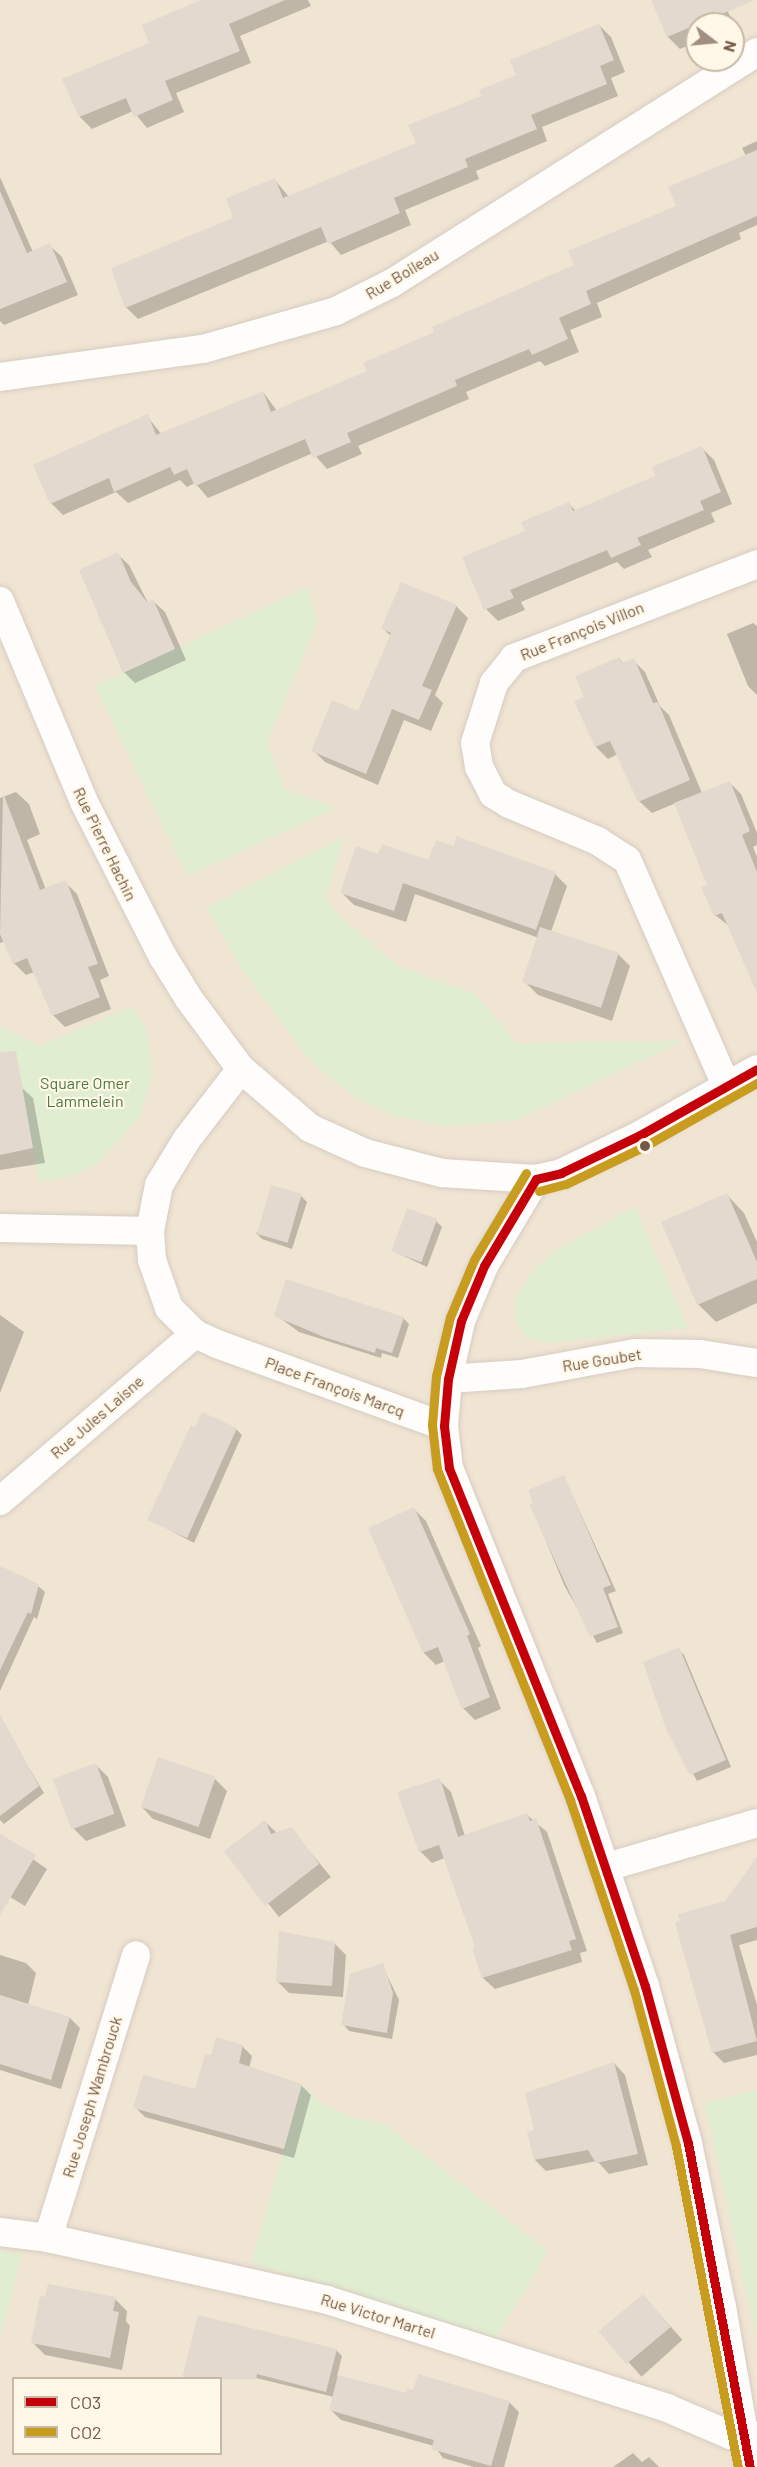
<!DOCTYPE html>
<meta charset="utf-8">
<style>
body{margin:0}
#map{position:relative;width:757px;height:2467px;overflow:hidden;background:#f7f1e6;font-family:Barlow,sans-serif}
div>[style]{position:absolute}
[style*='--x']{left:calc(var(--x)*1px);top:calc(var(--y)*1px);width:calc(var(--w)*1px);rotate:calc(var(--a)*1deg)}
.residential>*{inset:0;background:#f0e4d3}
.green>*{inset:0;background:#e0edd1}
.shadow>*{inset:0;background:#0003;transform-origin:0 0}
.building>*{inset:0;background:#e3d9ce;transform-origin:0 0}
.roads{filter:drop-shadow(0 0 2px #d6ccc2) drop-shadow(0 0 2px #d6ccc2)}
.minor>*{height:28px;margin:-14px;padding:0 14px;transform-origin:14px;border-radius:14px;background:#fefdfb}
.bus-1>*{height:9px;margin:-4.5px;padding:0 4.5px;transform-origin:4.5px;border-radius:4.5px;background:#c5000a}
.bus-2>*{height:9px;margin:-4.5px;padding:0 4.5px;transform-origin:4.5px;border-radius:4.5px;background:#c79c1f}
.dots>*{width:16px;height:16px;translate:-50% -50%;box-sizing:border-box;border:3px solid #fff7e7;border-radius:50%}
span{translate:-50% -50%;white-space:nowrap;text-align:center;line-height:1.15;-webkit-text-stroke:4.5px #fff7e7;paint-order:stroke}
.street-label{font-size:16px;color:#745947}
.park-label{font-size:16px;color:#4d7a3f}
.legend{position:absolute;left:12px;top:2377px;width:210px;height:78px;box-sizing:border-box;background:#fff7e7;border:2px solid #c7b8a7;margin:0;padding:8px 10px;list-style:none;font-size:18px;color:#745947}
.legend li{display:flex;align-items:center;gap:12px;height:30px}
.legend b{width:30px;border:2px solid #c7b8a7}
.north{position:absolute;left:685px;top:12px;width:60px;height:60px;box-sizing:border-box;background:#fff7e7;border:2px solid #c7b8a7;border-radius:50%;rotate:106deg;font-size:16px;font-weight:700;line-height:24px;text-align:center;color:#745947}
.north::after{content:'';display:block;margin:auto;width:21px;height:27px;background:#a28e7f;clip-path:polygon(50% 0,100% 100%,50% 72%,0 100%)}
</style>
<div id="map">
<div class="residential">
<i style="clip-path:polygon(evenodd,0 0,757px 0,757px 2467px,0 2467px,0 0,697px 24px,733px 24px,733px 60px,697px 60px,697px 24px,0 0,14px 2378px,220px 2378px,220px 2454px,14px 2454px,14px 2378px)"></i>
</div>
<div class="green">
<i style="clip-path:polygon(306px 588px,318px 621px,267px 742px,285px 789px,336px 808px,187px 876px,95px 686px)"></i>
<i style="clip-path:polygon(345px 836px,325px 898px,341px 917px,399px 967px,475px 994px,516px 1043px,683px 1041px,516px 1120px,446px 1126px,395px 1116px,362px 1101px,328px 1077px,306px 1056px,242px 969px,206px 908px)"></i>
<i style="clip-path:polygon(133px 1007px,146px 1028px,153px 1071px,140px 1117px,97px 1164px,72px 1176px,39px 1182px,18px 1064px,0 1055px,0 1026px,39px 1046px)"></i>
<i style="clip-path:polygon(635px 1207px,688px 1328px,551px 1343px,527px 1338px,515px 1322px,516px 1298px,530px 1274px,555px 1251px)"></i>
<i style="clip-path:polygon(302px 2084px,322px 2104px,350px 2117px,384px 2124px,548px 2251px,495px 2340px,251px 2263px)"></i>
<i style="clip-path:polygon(757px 2090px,757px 2341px,705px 2103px)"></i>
<i style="clip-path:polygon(0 2251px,22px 2254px,0 2338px)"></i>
</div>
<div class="shadow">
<i style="clip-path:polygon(205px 0,308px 0,311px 6px,240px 36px,251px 63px,176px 93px,184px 112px,147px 128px,133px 111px,92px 129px,80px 117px,64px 80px,151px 44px)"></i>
<i style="clip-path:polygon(654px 0,723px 0,734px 26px,697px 24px,697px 42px,680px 49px,668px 37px)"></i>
<i style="clip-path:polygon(599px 25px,611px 37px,625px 72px,611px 78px,618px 96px,542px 127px,547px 141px,476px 171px,479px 179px,405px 210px,411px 225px,341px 255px,329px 241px,138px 319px,126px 307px,235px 218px,275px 180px,289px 197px,418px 144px,483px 96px)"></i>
<i style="clip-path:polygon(757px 141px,757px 225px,739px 233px,741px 239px,597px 303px,602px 317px,570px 330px,579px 352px,545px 366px,540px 361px,466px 392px,469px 399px,358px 446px,362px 454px,327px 469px,313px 453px,208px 498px,195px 483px,187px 487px,180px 480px,128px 503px,116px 492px,63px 515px,51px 503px,147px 416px,162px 435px,263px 392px,277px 411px,369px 372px,436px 333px,576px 266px,678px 206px,746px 156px,742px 148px)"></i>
<i style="clip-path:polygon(0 177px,33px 252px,49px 245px,62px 257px,78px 295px,4px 325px,0 321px)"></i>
<i style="clip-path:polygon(702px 448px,714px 460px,732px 504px,711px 513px,715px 522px,648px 550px,652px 557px,624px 569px,617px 562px,521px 602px,525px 610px,498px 621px,486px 609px,527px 532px,569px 504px,576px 511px,657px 477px)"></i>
<i style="clip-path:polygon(117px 554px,129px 565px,148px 603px,153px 601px,165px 612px,186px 660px,135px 683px,124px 672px)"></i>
<i style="clip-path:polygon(456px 606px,468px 618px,435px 695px,443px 703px,431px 731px,404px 720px,378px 785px,325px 762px,313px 750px,359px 713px,391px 636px,383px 629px)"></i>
<i style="clip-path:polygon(753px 623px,757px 626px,757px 695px,748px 686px,727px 634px)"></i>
<i style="clip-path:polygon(620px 659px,624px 664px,633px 660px,645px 672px,660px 706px,669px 715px,702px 793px,729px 782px,741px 794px,757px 833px,757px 845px,753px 847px,757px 857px,757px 981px,729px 926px,715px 915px,709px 886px,676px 803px,652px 813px,639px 801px,618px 754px,608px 759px,596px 747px,576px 702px,586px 698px)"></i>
<i style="clip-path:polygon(16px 792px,29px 804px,40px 834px,27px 840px,46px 890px,65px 882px,77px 894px,109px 976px,100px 980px,111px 1009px,65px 1027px,53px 1015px,34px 972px,26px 975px,14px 963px,5px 941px,0 943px,0 798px)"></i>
<i style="clip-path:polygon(379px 856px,555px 874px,567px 886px,551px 932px,618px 954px,630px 966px,612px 1021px,538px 995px,526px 983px,539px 938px,415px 894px,406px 922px,354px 905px,342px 893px)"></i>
<i style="clip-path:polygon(21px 1087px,33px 1098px,45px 1163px,0 1170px,0 1090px)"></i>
<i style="clip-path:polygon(727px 1195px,744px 1213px,757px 1242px,757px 1303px,716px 1322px,698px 1304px)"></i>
<i style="clip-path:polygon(301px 1196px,307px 1202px,292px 1249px,262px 1239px,256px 1233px)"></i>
<i style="clip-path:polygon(436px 1221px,442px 1227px,427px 1267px,393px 1251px)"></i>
<i style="clip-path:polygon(0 1315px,24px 1332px,0 1393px)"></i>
<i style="clip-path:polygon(evenodd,276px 1315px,403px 1318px,409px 1324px,398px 1358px,382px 1353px,381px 1358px,299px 1332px,276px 1315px,281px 1316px,300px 1325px,281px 1319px,281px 1316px)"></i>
<i style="clip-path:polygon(196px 1429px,236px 1429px,242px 1435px,194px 1543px,149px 1519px)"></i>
<i style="clip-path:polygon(564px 1477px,616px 1591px,608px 1594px,623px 1633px,597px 1643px,565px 1587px,531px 1505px)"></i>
<i style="clip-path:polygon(414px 1509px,426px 1521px,481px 1646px,478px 1648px,501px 1709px,475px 1720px,463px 1708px,445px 1661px,436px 1665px,424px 1653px,370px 1529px)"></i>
<i style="clip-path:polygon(0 1576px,38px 1586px,45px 1592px,37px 1619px,34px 1617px,0 1691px)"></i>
<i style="clip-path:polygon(678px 1649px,684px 1655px,731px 1767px,697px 1781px,667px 1728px)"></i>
<i style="clip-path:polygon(19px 1751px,44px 1793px,4px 1824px,0 1820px,0 1761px)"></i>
<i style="clip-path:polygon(96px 1765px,108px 1777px,126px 1826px,86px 1841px,74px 1829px)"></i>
<i style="clip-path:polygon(215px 1779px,227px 1791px,210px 1839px,153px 1819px,141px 1806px)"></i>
<i style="clip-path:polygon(439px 1780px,451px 1792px,465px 1836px,527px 1815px,547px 1832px,587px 1951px,580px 1953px,582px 1962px,495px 1989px,483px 1978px,477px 1947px,445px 1858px,432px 1863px,420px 1851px)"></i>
<i style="clip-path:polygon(265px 1822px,277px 1833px,291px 1829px,331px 1877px,279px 1917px,226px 1851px)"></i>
<i style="clip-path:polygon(0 1836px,47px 1869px,25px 1906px,0 1891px)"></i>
<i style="clip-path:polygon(757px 1863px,757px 1940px,739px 1945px,757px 2005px,757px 2055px,724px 2063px,714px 2053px,676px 1924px,726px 1902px)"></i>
<i style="clip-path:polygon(334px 1943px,346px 1955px,343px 1997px,289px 1993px,277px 1981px)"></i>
<i style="clip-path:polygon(0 1955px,26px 1963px,36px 1973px,28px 2005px,70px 2018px,80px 2028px,61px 2089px,0 2070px)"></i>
<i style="clip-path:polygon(382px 1965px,399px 2000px,392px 2039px,349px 2031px,343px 2024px)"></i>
<i style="clip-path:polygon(242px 2046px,252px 2056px,249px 2068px,301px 2085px,311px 2095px,294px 2158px,145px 2117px,135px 2107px,196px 2091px,212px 2057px)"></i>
<i style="clip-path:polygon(614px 2063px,625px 2075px,648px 2165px,609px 2174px,597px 2161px,546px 2171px,535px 2160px,536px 2131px)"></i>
<i style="left:643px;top:2296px;width:59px;height:55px;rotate:48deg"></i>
<i style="clip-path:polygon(115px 2299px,127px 2311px,126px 2321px,130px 2326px,122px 2370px,45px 2355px,32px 2342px)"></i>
<i style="clip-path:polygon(336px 2350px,342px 2356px,337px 2376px,407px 2394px,509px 2402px,519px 2412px,504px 2467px,474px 2467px,443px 2458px,434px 2446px,341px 2420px,331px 2410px,334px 2397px,195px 2363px)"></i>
<i style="clip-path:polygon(633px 2453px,642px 2462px,649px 2457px,659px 2467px,613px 2467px)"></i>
</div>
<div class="building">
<i style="clip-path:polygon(201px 0,285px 0,229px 24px,240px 51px,165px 81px,173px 100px,134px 117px,126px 98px,79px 117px,62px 79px,149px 43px,142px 25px)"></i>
<i style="clip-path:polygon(651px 0,755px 0,667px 37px)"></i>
<i style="clip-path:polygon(599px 24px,614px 60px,600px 66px,607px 84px,531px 115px,537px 129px,465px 159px,468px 167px,394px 198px,400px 213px,328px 244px,321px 227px,125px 308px,111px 268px,233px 218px,226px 198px,275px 178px,283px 198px,416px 143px,408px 125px,481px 96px,479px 90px,516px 75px,510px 60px)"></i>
<i style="clip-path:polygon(757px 150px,757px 216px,586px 291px,591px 304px,559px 318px,568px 339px,532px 355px,529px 349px,455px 380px,457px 386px,347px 433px,351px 442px,313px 458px,305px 439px,195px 486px,187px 469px,174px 475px,170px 467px,114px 492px,109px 478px,50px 504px,33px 465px,148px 414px,156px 435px,263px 391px,271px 412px,367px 371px,363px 363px,434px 332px,432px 327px,574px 265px,568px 251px,676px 206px,668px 187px)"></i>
<i style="clip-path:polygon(0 191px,27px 253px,50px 243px,67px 282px,0 309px)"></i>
<i style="clip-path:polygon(702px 446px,721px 492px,700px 501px,704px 510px,637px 538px,641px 545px,611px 558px,607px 550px,510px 590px,514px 598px,484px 610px,462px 557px,525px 531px,521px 522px,569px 502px,573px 511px,655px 476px,652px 467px)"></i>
<i style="clip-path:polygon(118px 552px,131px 582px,147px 602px,153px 599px,175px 649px,123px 673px,79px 570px)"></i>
<i style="clip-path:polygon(401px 582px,457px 605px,422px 686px,432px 690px,419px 720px,392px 709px,366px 774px,311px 751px,332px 700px,358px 711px,391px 633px,381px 629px)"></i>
<i style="clip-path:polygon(620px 657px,622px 663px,634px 658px,653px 703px,658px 702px,690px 780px,638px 802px,610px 741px,595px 747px,574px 701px,584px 697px,575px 676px)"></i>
<i style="clip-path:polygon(730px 781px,750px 831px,742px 835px,757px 872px,757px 993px,722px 913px,714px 916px,701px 887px,707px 885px,674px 803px)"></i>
<i style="clip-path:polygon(3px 793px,40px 890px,66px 880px,98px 964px,88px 967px,100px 997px,52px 1016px,27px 958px,13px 964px,0 934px)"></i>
<i style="clip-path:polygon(456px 836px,556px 872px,536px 930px,403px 883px,394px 911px,340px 893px,356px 846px,378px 854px,382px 844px,428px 860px,436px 840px,454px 846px)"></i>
<i style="left:540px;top:927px;width:83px;height:58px;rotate:18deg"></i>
<i style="clip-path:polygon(16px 1051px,33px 1148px,0 1155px,0 1052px)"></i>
<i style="left:271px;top:1185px;width:32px;height:51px;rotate:16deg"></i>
<i style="clip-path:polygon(727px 1193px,757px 1262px,757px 1279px,697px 1305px,661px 1222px)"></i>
<i style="left:407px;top:1208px;width:32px;height:46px;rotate:20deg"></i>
<i style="clip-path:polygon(286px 1279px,404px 1317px,392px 1353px,376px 1348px,375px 1353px,324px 1337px,274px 1316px)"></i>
<i style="clip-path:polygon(202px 1412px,237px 1428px,187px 1538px,147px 1520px,191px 1425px,195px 1427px)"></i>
<i style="clip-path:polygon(564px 1475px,611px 1585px,603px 1588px,618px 1627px,590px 1637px,529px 1504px,533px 1503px,528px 1490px)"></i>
<i style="clip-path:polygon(414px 1507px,470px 1634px,467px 1636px,490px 1697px,462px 1709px,438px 1647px,423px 1653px,368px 1528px)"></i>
<i style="clip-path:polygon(0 1566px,39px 1584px,31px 1614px,28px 1612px,0 1670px)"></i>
<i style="clip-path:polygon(679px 1647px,726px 1760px,690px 1775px,666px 1729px,643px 1662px)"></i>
<i style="clip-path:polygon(0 1714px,39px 1786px,0 1816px)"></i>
<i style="left:158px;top:1757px;width:61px;height:53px;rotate:19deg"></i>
<i style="left:96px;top:1763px;width:54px;height:46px;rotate:70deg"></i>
<i style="clip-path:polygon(440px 1778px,458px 1837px,527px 1813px,530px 1821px,536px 1818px,576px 1939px,569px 1941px,572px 1950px,482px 1978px,472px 1948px,475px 1947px,439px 1845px,419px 1852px,397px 1792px)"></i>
<i style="clip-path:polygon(265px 1820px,271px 1834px,292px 1827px,319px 1864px,265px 1906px,224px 1851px)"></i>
<i style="clip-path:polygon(0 1834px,36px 1855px,0 1915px)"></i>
<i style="clip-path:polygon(757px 1857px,757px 1927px,730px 1935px,757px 2041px,712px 2053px,675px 1923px,680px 1921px,678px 1914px,725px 1901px)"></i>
<i style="clip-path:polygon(279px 1931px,335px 1942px,332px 1986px,276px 1982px)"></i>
<i style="clip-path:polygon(383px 1963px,393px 1993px,387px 2033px,341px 2025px,350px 1974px)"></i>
<i style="clip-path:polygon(0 1995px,70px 2017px,51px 2080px,0 2064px)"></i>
<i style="clip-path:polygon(216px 2037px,243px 2045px,239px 2063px,302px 2084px,284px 2149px,133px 2108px,143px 2075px,195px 2089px,205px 2054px,211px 2055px)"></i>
<i style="clip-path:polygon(614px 2062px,638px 2154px,596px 2163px,588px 2150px,534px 2160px,527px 2132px,534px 2130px,525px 2093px)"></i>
<i style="clip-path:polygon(48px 2284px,116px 2297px,113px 2311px,119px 2312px,110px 2358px,31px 2343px,40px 2296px,45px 2297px)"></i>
<i style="left:643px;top:2294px;width:43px;height:58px;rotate:50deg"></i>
<i style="clip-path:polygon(198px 2315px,337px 2349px,326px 2392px,257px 2374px,256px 2379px,182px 2379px)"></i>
<i style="clip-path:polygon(418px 2374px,510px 2401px,491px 2466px,431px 2449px,434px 2440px,329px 2410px,338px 2375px,406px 2393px,407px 2388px,413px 2390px)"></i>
</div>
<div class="roads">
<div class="minor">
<i style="--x:0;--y:377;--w:205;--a:-7.9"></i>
<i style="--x:203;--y:349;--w:138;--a:-15.9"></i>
<i style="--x:336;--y:311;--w:63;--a:-26.6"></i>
<i style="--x:392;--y:283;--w:432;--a:-32.3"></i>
<i style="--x:0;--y:601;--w:218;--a:67.3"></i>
<i style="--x:84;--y:802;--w:174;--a:63"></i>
<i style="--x:163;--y:957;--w:49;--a:58.2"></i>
<i style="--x:189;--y:999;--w:87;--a:53.4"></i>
<i style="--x:241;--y:1069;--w:91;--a:40.5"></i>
<i style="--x:310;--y:1128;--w:60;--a:24.4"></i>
<i style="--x:365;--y:1153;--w:80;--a:14.6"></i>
<i style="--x:442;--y:1173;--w:94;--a:3.7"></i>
<i style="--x:536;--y:1179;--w:26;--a:-13"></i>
<i style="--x:561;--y:1173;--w:88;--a:-25.7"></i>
<i style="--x:640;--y:1135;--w:134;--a:-29.4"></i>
<i style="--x:241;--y:1069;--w:88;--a:127.6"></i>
<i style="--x:187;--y:1139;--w:54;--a:121.3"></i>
<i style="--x:159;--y:1185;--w:47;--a:101.1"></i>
<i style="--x:150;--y:1231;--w:29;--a:86"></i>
<i style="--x:152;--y:1260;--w:51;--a:70.5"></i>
<i style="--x:169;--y:1308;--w:37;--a:45"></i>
<i style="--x:195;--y:1334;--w:24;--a:24"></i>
<i style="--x:217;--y:1344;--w:241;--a:19.9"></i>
<i style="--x:726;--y:1085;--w:246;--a:-113.7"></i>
<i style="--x:627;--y:860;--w:35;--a:-147"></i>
<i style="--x:598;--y:841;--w:96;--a:-157.4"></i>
<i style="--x:509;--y:804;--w:19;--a:-148"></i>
<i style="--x:493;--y:794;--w:30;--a:-117"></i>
<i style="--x:479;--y:767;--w:24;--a:-99"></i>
<i style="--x:475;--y:743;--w:63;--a:-72.4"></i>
<i style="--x:494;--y:683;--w:32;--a:-51"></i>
<i style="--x:514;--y:658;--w:261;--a:-21.1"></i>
<i style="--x:536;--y:1179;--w:101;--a:120.9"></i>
<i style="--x:484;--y:1266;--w:60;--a:112.7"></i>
<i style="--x:461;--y:1321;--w:59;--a:102.6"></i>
<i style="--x:448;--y:1379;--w:47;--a:94.9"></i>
<i style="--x:444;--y:1426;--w:42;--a:83.2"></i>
<i style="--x:449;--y:1468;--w:354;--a:68.1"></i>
<i style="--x:581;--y:1796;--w:200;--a:71.4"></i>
<i style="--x:645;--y:1986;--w:163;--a:74.7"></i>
<i style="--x:688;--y:2143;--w:167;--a:78.3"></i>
<i style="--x:722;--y:2307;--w:162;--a:80.1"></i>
<i style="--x:0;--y:1228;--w:150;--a:1.1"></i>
<i style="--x:448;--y:1379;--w:74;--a:-3.9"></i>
<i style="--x:522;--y:1374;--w:115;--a:-10.5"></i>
<i style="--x:635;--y:1353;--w:65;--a:0.9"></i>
<i style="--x:700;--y:1354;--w:58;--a:9"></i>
<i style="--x:0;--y:1501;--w:257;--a:-40.6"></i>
<i style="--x:607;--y:1867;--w:156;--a:-16.3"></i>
<i style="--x:0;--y:2232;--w:48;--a:7.1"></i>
<i style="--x:48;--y:2238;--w:286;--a:12.5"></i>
<i style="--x:327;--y:2300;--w:357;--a:17.6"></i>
<i style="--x:667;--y:2408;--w:69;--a:23.2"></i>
<i style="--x:730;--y:2435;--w:27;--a:2"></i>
<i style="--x:48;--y:2238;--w:296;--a:-72.7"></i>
</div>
</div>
<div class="bus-1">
<i style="--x:536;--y:1179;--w:101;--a:120.9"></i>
<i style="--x:484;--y:1266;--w:60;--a:112.7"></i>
<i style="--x:461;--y:1321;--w:59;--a:102.6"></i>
<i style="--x:448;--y:1379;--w:47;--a:94.9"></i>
<i style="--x:444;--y:1426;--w:42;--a:83.2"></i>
<i style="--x:449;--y:1468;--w:354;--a:68.1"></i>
<i style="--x:581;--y:1796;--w:200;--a:71.4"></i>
<i style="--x:645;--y:1986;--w:163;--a:74.7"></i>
<i style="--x:688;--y:2143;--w:330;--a:79.2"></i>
<i style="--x:536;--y:1179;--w:26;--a:-13"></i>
<i style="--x:561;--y:1173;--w:88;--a:-25.7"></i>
<i style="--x:640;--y:1135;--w:134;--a:-29.4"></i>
</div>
<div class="bus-2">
<i style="--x:526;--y:1173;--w:101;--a:120.9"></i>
<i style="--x:474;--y:1260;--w:62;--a:112.8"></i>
<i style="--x:450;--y:1317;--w:61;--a:103.3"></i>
<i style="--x:436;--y:1376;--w:49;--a:94.7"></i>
<i style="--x:432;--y:1425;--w:44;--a:83.5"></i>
<i style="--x:437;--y:1469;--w:357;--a:68.1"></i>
<i style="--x:570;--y:1800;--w:200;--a:71.4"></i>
<i style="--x:634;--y:1990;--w:162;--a:74.9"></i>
<i style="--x:676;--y:2146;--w:327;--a:79.1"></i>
<i style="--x:539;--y:1191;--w:28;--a:-15"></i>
<i style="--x:566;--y:1184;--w:88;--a:-25.7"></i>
<i style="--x:645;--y:1146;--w:129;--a:-29.4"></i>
</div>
<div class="dots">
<i style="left:645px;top:1146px;background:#745947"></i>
</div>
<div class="street-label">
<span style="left:402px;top:274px;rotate:-31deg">Rue Boileau</span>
<span style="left:582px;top:631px;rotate:-22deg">Rue François Villon</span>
<span style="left:105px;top:844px;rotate:64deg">Rue Pierre Hachin</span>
<span style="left:602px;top:1360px;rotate:-9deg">Rue Goubet</span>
<span style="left:335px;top:1387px;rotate:20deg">Place François Marcq</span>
<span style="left:97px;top:1417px;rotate:-41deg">Rue Jules Laisne</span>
<span style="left:92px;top:2097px;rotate:-73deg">Rue Joseph Wambrouck</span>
<span style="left:378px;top:2316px;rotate:17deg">Rue Victor Martel</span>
</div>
<div class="park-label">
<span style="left:85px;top:1092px">Square Omer<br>Lammelein</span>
</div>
<ul class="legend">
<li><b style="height:8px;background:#c5000a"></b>CO3</li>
<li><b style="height:8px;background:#c79c1f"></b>CO2</li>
</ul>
<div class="north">N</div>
</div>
